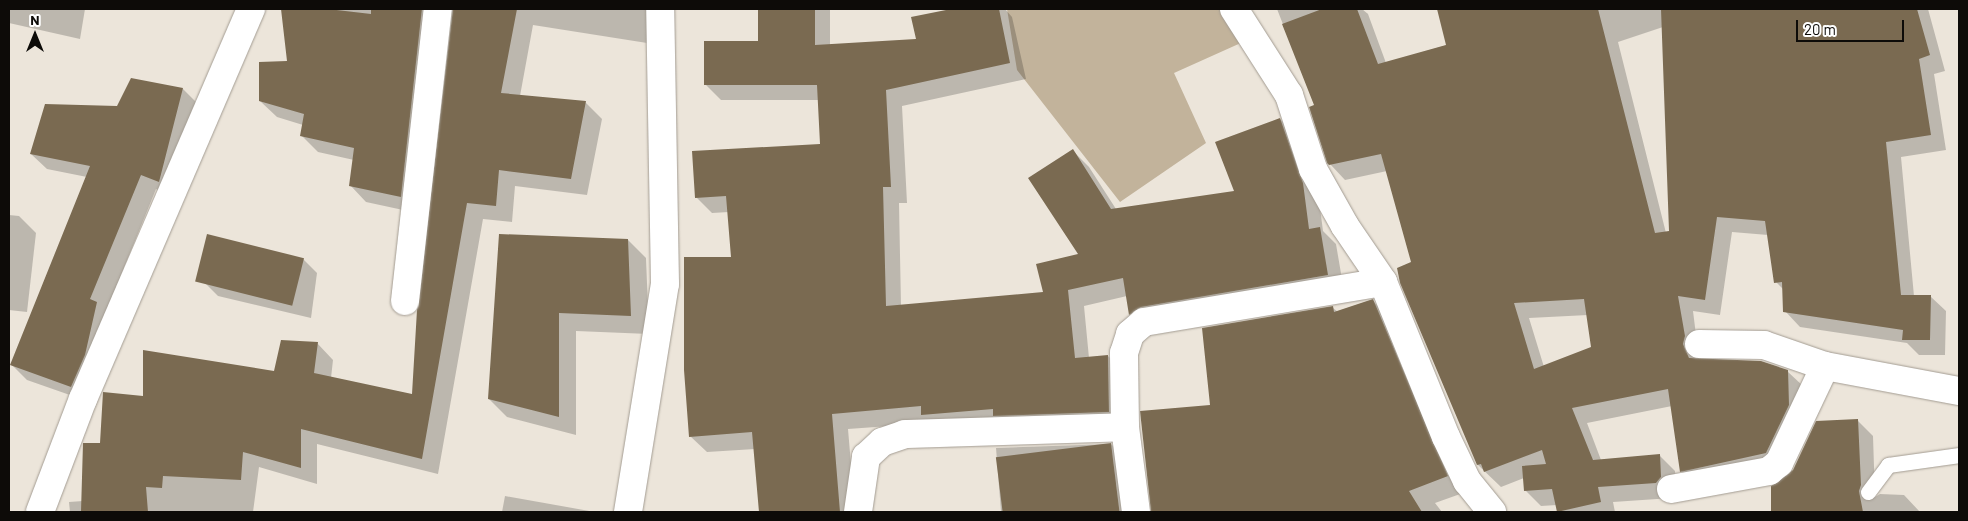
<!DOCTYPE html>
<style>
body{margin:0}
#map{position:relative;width:1968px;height:521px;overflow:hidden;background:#ece5da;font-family:Barlow,sans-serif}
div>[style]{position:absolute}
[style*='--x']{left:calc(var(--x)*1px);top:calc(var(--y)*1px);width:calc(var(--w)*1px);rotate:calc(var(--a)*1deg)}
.green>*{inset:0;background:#c2b39b}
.shadow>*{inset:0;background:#0003}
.building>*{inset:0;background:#7a6a51;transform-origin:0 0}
.roads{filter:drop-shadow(0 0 1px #a39c92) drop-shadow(0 0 1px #a39c92)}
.lane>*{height:15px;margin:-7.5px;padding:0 7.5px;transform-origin:7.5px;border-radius:7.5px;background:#fff}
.street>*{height:28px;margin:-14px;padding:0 14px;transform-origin:14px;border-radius:14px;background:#fff}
span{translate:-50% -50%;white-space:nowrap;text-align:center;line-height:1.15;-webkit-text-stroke:4px #fff;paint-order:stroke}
.frame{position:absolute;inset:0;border:10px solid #0d0b08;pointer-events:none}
.north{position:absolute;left:10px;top:10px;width:50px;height:50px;-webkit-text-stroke:4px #fff;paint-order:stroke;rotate:0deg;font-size:14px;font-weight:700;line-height:20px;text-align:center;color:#0d0b08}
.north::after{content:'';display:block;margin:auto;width:18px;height:22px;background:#0d0b08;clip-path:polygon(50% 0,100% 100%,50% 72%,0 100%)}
.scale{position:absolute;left:1796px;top:20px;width:108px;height:22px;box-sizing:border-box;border:2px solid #0d0b08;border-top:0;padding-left:6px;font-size:15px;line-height:18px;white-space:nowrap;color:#0d0b08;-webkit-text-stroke:4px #fff;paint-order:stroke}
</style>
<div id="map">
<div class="green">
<i style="clip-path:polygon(1007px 9px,1227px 9px,1243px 42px,1174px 73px,1206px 143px,1120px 202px,1017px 70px)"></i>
</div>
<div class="shadow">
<i style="clip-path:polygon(9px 9px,85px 9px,80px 39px,9px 23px)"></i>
<i style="clip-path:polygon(282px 9px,649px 9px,647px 43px,533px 25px,520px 96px,585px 102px,602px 119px,587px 195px,515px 186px,512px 222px,483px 219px,438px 474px,317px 444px,317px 484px,259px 467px,253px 512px,70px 512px,69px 502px,83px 501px,102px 444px,104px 394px,144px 397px,275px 372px,317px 343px,333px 360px,331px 378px,414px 395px,419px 310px,452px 10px,449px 11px,417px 213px,366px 202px,350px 185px,354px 160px,318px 152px,301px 135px,303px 125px,277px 117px,260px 101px,288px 62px)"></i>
<i style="clip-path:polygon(759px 9px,830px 9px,830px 45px,917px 41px,913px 18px,957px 9px,1005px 9px,1012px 17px,1026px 79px,902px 106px,907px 203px,899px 203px,901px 306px,1045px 293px,1080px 255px,1073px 151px,1089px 167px,1116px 209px,1235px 192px,1280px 119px,1296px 135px,1319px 200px,1323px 231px,1336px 244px,1344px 291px,1146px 330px,1130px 314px,1127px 296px,1084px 306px,1089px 358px,1108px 356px,1124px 372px,1125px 428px,931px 423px,848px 429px,855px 512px,760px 512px,755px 449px,707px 452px,690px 436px,732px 258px,729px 212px,712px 213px,696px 197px,822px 145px,819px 100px,721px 100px,705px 84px,759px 42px)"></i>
<i style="clip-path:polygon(evenodd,1277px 9px,1362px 9px,1368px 14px,1386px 63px,1447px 45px,1438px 9px,1928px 9px,1945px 71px,1934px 74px,1946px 150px,1901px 157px,1914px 296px,1930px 296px,1946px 311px,1945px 355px,1919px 355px,1907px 343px,1800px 327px,1785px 311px,1784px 290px,1776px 282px,1768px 235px,1732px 232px,1720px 315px,1693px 311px,1699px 359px,1787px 371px,1803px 386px,1782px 468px,1696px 486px,1681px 471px,1672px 406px,1587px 423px,1601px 460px,1659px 455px,1675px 471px,1676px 493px,1672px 498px,1613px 502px,1615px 512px,1559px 512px,1557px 505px,1541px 506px,1525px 490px,1524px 478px,1501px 487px,1478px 465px,1402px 283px,1413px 263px,1387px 171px,1345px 180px,1330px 164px,1315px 106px,1277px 9px,1663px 27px,1670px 232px,1666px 233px,1618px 42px,1663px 27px,1277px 9px,1588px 315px,1593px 348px,1544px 367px,1529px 318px,1588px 315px)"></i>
<i style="clip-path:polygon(183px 89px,198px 104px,175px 197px,156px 189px,106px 312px,87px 401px,27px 380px,12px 365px,87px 177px,47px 169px,31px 154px,118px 107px)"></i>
<i style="clip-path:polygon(9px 215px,19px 216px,36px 233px,27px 312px,9px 310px)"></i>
<i style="clip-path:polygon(500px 236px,628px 240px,646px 258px,649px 334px,576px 331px,576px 435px,507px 417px,489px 399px)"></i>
<i style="clip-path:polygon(303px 259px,317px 273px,311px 318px,218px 296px,204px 282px)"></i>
<i style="clip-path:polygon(1373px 301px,1389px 317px,1463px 493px,1435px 503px,1442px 512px,1152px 512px,1212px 406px,1333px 308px,1338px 312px)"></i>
<i style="clip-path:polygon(1857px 420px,1873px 436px,1875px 497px,1880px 494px,1904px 495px,1920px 512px,1772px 512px,1773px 487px)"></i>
<i style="clip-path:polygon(1111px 444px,1129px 462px,1135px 512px,1001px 512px,996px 448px)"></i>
<i style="clip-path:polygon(505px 496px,595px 512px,502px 512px)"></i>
</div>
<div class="building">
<i style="clip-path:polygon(281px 9px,328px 9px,371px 14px,371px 9px,422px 9px,401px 197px,349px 186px,354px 148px,300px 136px,304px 114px,259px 101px,259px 62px,287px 61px)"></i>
<i style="clip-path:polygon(453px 9px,517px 9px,501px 93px,586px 101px,571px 179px,499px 170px,496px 206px,467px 203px,422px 459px,301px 429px,301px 468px,243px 452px,241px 480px,163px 476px,162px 488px,146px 487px,148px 512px,81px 512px,83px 443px,100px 443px,103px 392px,143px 396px,143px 350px,274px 371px,281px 340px,318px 342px,314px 373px,412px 394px,417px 310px)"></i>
<i style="clip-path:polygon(758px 9px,815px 9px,815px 45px,916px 39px,911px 17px,951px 9px,999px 9px,1010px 63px,886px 90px,891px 187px,883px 187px,886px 306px,1043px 292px,1036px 264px,1078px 254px,1028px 178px,1073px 149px,1111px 209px,1234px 191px,1215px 142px,1280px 118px,1303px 183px,1309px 229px,1320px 227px,1328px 275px,1141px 307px,1129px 315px,1123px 278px,1068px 290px,1075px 358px,1108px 355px,1109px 412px,993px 416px,993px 409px,921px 415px,921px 406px,832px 414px,840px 512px,759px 512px,752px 432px,689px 437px,684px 370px,684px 257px,731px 257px,726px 196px,695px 198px,692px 151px,820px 144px,817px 85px,704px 85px,704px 41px,758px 41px)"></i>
<i style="clip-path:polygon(evenodd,1322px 9px,1357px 9px,1378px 64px,1446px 45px,1437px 9px,1598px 9px,1655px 233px,1669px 231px,1661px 9px,1917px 9px,1930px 55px,1919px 59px,1931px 135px,1886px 142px,1901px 295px,1931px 295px,1930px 340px,1902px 340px,1903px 330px,1783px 312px,1782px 282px,1774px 283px,1765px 221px,1717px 217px,1705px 300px,1678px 296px,1685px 336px,1683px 344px,1689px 358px,1761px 361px,1788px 370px,1789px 405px,1766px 453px,1680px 472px,1668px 389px,1572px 408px,1593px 460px,1660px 454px,1661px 477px,1656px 483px,1598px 487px,1601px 502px,1557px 512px,1552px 489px,1524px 491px,1522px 466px,1546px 464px,1542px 450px,1484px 472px,1481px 464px,1477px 465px,1400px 283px,1397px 268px,1411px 262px,1381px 154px,1329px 165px,1327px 163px,1309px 107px,1314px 105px,1282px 24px,1322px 9px,1584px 299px,1591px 347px,1534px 369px,1514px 303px,1584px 299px)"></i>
<i style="clip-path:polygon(131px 78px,183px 88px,159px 182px,141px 175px,90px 299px,97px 302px,85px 355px,71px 387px,10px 365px,90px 166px,30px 154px,45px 104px,117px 106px)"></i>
<i style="left:207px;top:234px;width:100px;height:49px;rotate:14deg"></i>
<i style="clip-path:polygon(499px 234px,628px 239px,631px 316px,559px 313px,559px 417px,488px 399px)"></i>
<i style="clip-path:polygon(1373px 299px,1448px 476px,1409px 491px,1422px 512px,1151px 512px,1140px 411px,1210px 405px,1202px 328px,1333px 306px,1334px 312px)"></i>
<i style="clip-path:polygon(1858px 419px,1861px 485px,1859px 491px,1863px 512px,1771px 512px,1771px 486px,1793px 470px,1816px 421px)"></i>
<i style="left:1111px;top:443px;width:70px;height:116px;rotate:83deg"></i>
</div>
<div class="roads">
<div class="lane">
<i style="--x:1868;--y:492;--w:34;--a:-53"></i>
<i style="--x:1888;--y:465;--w:72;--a:-8"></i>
</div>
<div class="street">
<i style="--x:1234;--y:9;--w:102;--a:57.4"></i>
<i style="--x:1289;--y:95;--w:78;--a:72"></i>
<i style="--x:1313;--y:169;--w:65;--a:60.7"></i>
<i style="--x:1345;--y:226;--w:68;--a:55.8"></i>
<i style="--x:1383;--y:282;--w:167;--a:67.9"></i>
<i style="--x:1446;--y:437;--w:49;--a:64.5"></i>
<i style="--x:1467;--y:481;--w:40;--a:51"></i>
<i style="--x:405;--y:301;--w:294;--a:-83.6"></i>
<i style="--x:1699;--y:344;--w:65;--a:0.9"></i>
<i style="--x:1764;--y:345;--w:65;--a:19"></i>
<i style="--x:1825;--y:366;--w:136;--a:10.6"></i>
<i style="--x:1671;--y:489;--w:100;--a:-10.4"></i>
<i style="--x:1769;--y:471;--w:13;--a:-39"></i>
<i style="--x:1779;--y:463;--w:107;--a:-64.6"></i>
<i style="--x:40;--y:512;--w:121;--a:-69.2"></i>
<i style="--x:83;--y:399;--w:425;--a:-66.7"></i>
<i style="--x:628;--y:512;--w:231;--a:-80.8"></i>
<i style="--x:665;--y:284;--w:275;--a:-91"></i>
<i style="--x:858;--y:512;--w:56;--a:-81.7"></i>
<i style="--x:866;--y:457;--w:22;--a:-43"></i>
<i style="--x:882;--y:442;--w:24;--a:-19"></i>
<i style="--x:905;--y:434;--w:220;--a:-1.8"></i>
<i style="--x:1136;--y:512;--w:86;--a:-97.4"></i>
<i style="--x:1125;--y:427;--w:74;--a:-90.8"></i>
<i style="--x:1124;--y:353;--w:20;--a:-72"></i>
<i style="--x:1130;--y:334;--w:18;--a:-41"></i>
<i style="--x:1144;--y:322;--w:242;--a:-9.5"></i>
</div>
</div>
<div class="frame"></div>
<div class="north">N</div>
<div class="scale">20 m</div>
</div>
